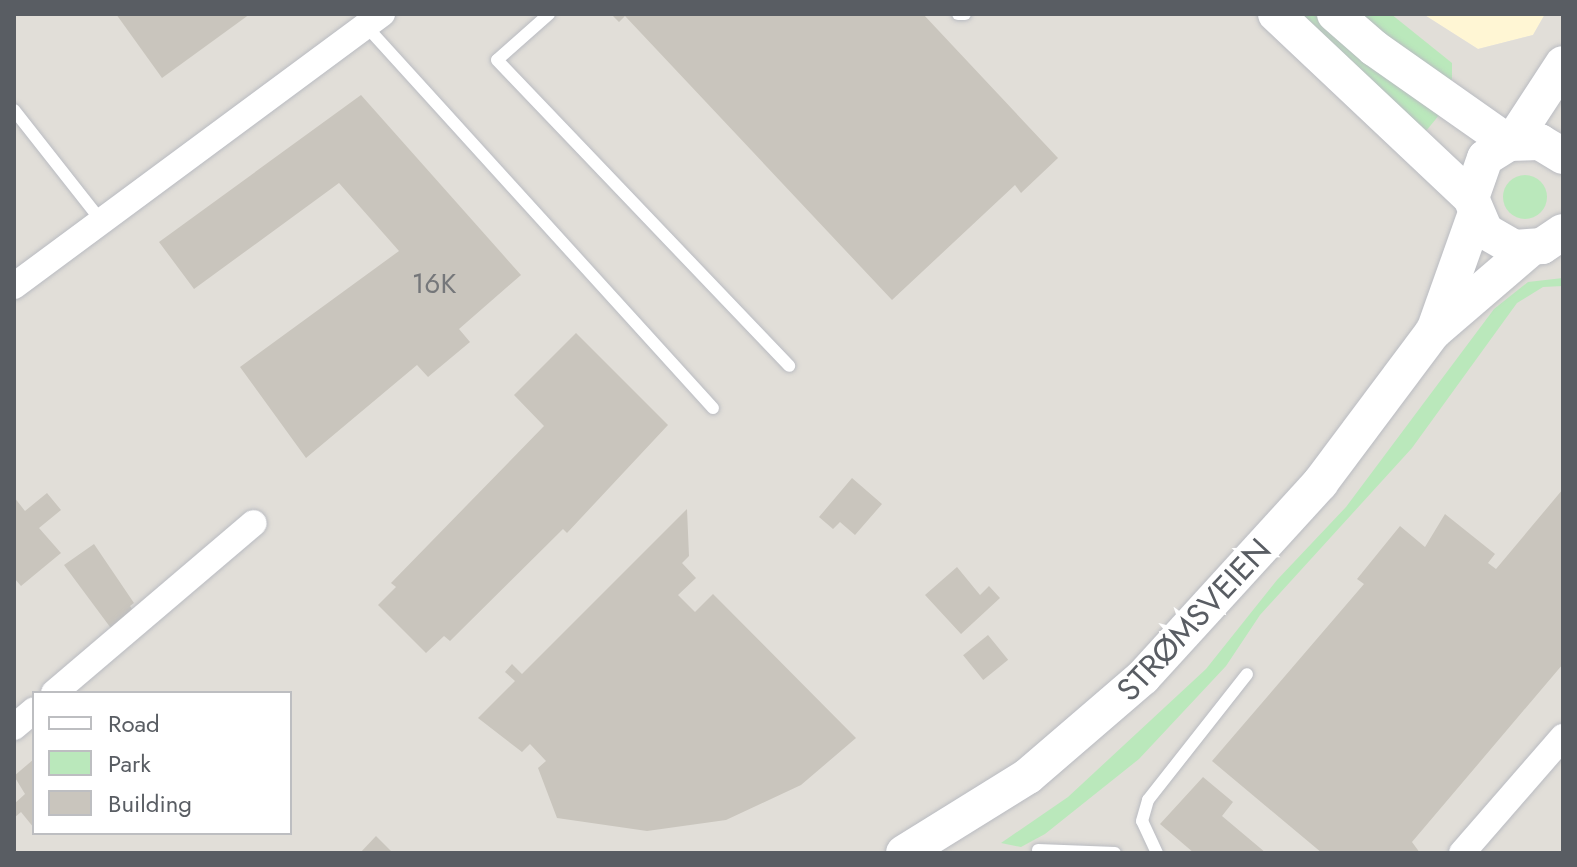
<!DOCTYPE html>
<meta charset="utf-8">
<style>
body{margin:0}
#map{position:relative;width:1577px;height:867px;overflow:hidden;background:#eeebe0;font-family:Jost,sans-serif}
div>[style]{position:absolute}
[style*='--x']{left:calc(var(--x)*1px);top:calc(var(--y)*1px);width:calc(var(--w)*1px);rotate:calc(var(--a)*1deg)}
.commercial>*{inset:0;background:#fff6d4}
.industrial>*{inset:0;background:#e1ded8}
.green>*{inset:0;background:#bae8bb}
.round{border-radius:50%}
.building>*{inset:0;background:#c9c5bd;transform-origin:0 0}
.roads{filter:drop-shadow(0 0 2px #b9bbc1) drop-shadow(0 0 2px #b9bbc1)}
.service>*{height:12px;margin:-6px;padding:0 6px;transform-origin:6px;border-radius:6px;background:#fff}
.minor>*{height:26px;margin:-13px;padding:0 13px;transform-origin:13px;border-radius:13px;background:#fff}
.secondary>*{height:36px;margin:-18px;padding:0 18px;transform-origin:18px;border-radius:18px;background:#fff}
span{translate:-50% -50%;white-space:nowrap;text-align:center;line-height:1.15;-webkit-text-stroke:7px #fff;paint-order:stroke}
.number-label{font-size:28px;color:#75777a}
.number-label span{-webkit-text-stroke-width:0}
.street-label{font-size:32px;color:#595d63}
.frame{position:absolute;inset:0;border:16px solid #595d63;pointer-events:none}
.legend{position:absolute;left:32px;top:691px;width:260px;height:144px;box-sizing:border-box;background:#fff;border:2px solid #bdbec1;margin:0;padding:10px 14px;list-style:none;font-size:24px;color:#595d63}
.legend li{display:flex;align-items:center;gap:16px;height:40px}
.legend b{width:40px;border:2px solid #bdbec1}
</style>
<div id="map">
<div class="commercial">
<i style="clip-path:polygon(1423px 14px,1545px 14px,1533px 35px,1478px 49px)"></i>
</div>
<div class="industrial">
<i style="clip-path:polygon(evenodd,14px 14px,1423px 14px,1478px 49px,1533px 35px,1545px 14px,1563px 14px,1563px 853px,14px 853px,14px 14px,34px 693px,290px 693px,290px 833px,34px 833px,34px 693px)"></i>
</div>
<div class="green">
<i style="clip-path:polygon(1296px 14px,1313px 14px,1440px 114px,1426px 131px)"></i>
<i style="clip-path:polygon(1355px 14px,1391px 14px,1452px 63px,1452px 80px,1448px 85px)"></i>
<i class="round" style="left:1503px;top:175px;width:44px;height:44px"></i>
<i style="clip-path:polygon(1563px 278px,1563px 286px,1543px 287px,1517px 303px,1412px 448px,1260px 615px,1226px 666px,1139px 759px,1045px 834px,1021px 847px,1001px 843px,1068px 797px,1206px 669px,1277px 580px,1346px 507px,1494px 309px,1528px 282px)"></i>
</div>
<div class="building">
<i style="clip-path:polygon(116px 14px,250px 14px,162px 78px)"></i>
<i style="clip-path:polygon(923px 14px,1058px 158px,1021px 193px,1015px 185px,892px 300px,625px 16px,619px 22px,613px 16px)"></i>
<i style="clip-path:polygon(361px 95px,521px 275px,459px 329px,470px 342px,428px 377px,417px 365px,306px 458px,240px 367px,399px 251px,339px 183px,194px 289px,159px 242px)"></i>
<i style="clip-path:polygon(576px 333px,668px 425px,567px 533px,563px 529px,450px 641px,444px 636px,426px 653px,378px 605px,396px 587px,391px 583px,544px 426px,514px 395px)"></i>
<i style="clip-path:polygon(852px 478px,882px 504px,855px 535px,840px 522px,833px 529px,819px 517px)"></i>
<i style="clip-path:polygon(1563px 489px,1563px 664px,1412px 842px,1420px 853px,1322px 853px,1212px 761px,1364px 584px,1357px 579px,1400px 526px,1425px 547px,1445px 514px,1495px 554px,1488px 563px,1496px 569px)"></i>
<i style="clip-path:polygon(47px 493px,61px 510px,39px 528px,61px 553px,21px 586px,14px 578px,14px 497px,25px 511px)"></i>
<i style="clip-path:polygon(687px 509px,689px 556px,682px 563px,696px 578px,678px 595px,695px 612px,713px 594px,856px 738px,801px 785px,726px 820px,647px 831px,557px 818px,538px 768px,546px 761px,530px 744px,522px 752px,478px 718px,515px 681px,505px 672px,512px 664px,522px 674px)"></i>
<i style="clip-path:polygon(94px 544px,134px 603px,130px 606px,136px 615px,113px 631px,64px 565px)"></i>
<i style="clip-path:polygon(957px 567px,980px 595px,989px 586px,1000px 598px,961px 634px,925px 595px)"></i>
<i style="left:988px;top:635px;width:32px;height:32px;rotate:51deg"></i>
<i style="clip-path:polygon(34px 759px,34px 828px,21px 812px,14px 818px,14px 804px,25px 794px,14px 776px)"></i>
<i style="clip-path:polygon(1203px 777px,1233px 802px,1222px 816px,1266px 853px,1194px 853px,1160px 824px)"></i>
<i style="clip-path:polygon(376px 836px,393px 853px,360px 853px)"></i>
</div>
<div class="roads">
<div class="service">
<i style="--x:549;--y:14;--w:69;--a:138.5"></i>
<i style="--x:497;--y:60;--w:423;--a:46.3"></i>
<i style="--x:958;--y:14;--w:7;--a:0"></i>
<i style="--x:366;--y:26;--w:516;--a:47.75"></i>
<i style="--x:14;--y:110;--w:144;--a:51.8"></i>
<i style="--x:1038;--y:850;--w:77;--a:2.2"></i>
<i style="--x:1157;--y:853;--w:35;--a:-115"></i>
<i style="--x:1142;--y:821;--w:22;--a:-74"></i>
<i style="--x:1148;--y:800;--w:160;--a:-51.8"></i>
</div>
<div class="minor">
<i style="--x:14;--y:286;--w:458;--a:-36.5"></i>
<i style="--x:54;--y:693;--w:262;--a:-40.4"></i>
<i style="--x:14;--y:727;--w:26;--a:-40"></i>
<i style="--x:1462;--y:853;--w:154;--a:-49"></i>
</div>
<div class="secondary">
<i style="--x:1276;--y:14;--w:268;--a:43.3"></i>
<i style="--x:1335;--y:14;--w:52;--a:41.1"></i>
<i style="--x:1374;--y:48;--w:165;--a:35.1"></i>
<i style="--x:1512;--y:142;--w:93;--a:-56.8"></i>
<i style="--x:1563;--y:156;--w:27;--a:-149"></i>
<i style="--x:1540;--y:142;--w:31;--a:178"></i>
<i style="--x:1509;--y:143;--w:28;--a:148"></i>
<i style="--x:1485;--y:158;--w:42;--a:109.3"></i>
<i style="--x:1471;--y:198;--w:36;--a:67"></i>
<i style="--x:1485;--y:231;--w:34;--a:30"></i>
<i style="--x:1514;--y:248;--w:28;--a:-4"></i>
<i style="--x:1542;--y:246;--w:25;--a:-34"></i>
<i style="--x:1434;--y:331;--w:122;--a:-70.4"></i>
<i style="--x:904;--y:853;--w:146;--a:-31.8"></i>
<i style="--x:1028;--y:776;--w:152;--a:-40.7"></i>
<i style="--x:1143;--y:677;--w:263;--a:-47.6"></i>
<i style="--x:1320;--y:483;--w:189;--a:-53.2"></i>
<i style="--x:1433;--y:332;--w:129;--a:-40.6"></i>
</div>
</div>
<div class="number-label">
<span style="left:434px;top:284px">16K</span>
</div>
<div class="street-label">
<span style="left:1194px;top:620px;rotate:-47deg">STRØMSVEIEN</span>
</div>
<div class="frame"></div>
<ul class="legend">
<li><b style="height:10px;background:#fff"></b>Road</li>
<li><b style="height:22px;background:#bae8bb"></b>Park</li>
<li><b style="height:22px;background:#c9c5bd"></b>Building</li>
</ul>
</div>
